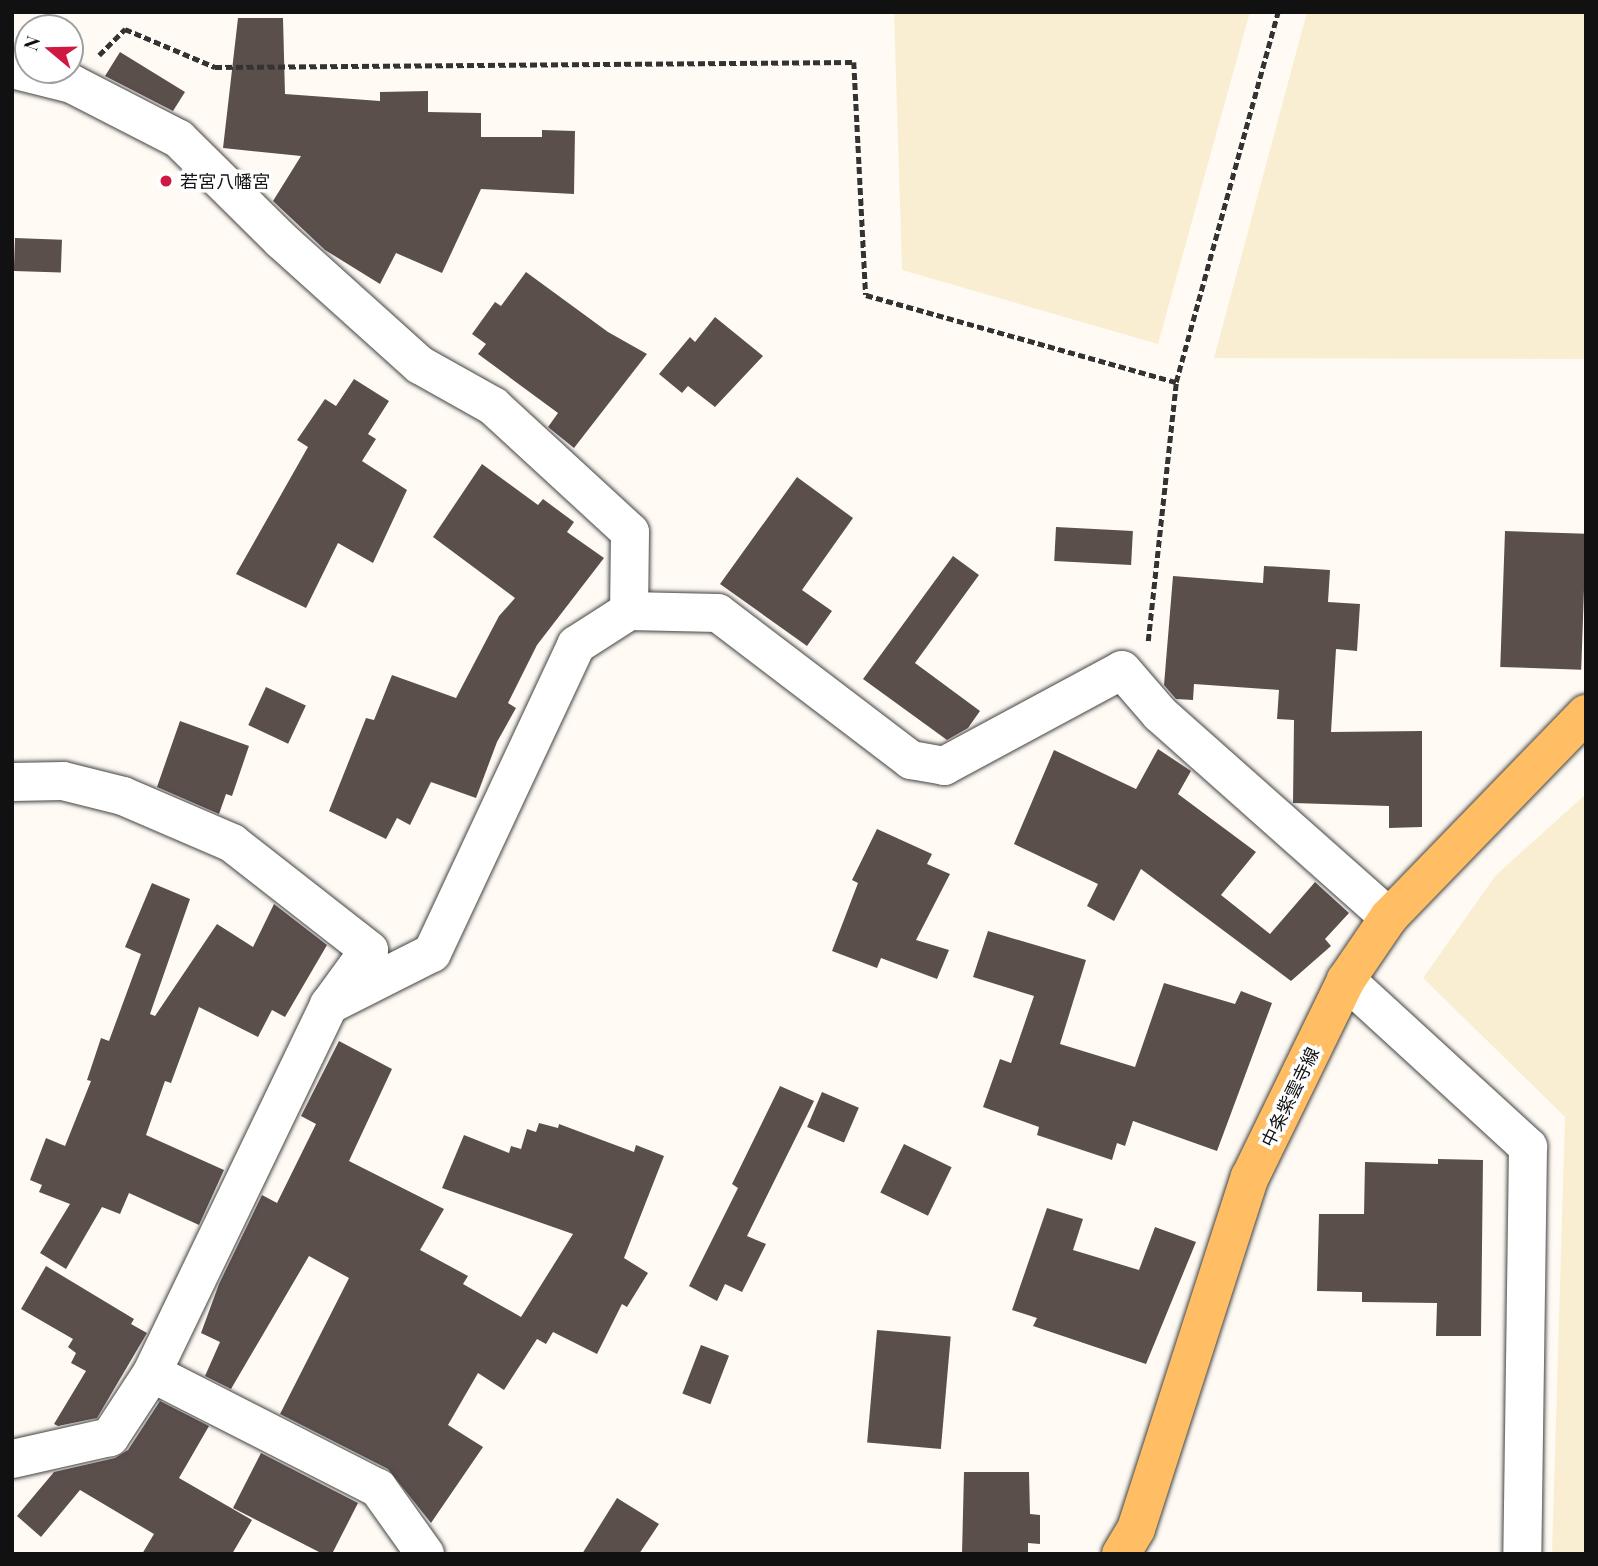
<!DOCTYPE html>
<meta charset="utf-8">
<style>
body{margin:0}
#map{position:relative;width:1598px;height:1566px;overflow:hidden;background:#fffbf4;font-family:"Playfair Display","Noto Sans JP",serif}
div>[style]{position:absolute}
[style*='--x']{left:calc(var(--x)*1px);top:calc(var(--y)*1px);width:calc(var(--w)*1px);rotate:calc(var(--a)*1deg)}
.farmland>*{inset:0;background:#f9eed1}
.building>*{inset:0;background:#5b4f4c;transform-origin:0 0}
.path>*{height:4.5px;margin-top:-2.25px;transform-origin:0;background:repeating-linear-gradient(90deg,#333 0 7px,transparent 0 10.5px)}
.roads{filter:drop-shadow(0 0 2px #444) drop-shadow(0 0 2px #444)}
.street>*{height:38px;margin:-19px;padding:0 19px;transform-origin:19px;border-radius:19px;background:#fff}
.primary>*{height:38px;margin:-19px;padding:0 19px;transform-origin:19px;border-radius:19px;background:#ffbe64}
.dots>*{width:19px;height:19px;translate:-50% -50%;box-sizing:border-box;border:4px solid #fff;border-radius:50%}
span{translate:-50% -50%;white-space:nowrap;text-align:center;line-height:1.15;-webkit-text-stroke:7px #fff;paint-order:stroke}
.poi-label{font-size:18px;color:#111}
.left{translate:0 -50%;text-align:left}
.street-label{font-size:18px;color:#111}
.frame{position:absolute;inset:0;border:14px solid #111;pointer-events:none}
.north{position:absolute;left:14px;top:14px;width:70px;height:70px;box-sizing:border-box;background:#fff;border:2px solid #a0a0a0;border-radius:50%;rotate:289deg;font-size:19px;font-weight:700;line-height:28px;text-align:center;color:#111}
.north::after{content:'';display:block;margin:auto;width:24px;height:32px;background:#d01942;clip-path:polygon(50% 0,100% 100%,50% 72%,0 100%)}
</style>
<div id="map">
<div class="farmland">
<i style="clip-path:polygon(894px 12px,1250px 12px,1158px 344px,902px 270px)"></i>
<i style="clip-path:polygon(1307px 12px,1586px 12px,1586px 359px,1214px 358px)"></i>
<i style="clip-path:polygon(1586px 794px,1586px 1554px,1552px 1554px,1565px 1117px,1423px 978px,1496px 875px)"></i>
</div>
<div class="building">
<i style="clip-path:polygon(238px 18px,283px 18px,285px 94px,380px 101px,380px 92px,428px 91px,428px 112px,481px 113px,481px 137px,542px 137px,542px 130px,575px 131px,574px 194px,481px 189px,442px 273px,396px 253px,380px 284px,325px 250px,273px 201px,301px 156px,223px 148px)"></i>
<i style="clip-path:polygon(120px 52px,185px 92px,173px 111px,105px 76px)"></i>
<i style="left:15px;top:238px;width:47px;height:33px;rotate:2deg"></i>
<i style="clip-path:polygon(526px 272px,608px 332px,647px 354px,574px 448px,548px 427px,558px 413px,478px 354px,486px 344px,472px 334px,495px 302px,501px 306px)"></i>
<i style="clip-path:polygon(715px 317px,763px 356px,715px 407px,688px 386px,682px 393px,659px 374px,690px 337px,695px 342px)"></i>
<i style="clip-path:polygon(354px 379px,389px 401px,368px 434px,376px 439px,362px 461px,407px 490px,373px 563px,338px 543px,306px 608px,236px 574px,308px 447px,297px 440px,325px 399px,336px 406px)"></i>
<i style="clip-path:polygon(482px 464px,538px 505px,543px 499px,574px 522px,567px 532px,604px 558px,537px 645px,508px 703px,516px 708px,497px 742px,476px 798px,431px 782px,410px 825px,397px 818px,386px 839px,329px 811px,366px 718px,374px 720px,392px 675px,456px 698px,499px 616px,515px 598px,433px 537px)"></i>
<i style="clip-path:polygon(797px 477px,853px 518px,802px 590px,832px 611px,807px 646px,720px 584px)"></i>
<i style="left:1056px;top:527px;width:77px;height:34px;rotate:3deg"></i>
<i style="left:1505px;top:531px;width:81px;height:136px;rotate:2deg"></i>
<i style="clip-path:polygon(953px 556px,979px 575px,915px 663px,980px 711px,968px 728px,947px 740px,863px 679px)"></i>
<i style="clip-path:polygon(1264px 566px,1330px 570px,1328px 602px,1360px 604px,1357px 651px,1336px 649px,1331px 732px,1422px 731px,1422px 827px,1389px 828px,1389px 806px,1293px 803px,1294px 720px,1277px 719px,1279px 690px,1194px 684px,1193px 700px,1176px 699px,1164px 685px,1173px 576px,1263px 583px)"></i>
<i style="left:266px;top:687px;width:44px;height:42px;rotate:25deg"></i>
<i style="clip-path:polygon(180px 721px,249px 746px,232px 796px,226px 794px,219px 814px,157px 787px)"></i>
<i style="clip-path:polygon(1158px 749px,1191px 771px,1178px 794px,1256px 852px,1221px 895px,1270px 934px,1315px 882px,1349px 913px,1325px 939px,1331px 946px,1291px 981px,1141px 869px,1114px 921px,1087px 906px,1098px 884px,1014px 844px,1054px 750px,1136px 789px)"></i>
<i style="clip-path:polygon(877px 829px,932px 854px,927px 864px,950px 874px,916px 940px,949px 950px,937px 979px,881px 958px,877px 968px,832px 951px,858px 883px,852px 880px)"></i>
<i style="clip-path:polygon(152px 883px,190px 899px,150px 1014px,155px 1016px,217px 924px,253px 947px,274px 904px,327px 945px,285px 1017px,272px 1010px,258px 1037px,199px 1007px,171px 1083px,165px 1081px,146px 1135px,224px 1170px,199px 1225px,129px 1193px,120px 1214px,102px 1207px,66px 1269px,40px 1253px,70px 1204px,39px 1192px,42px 1185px,30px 1180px,46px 1138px,65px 1146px,91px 1081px,87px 1080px,101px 1038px,109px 1041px,141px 954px,125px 947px)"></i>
<i style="clip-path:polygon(988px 931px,1086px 960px,1060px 1044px,1135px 1067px,1164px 983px,1235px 1004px,1241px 991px,1272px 1003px,1217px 1151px,1133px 1121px,1125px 1146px,1117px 1143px,1112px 1160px,1037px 1135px,1039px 1127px,983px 1107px,1000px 1059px,1011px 1063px,1034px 996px,973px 977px)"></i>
<i style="clip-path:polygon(339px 1041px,392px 1069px,349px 1161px,444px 1209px,420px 1250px,468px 1276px,463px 1284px,521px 1317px,573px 1234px,442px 1188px,464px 1135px,509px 1153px,511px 1146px,521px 1149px,527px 1129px,536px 1132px,539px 1123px,558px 1128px,559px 1124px,634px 1152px,636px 1145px,664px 1156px,624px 1258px,648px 1273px,627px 1307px,622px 1304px,597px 1354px,553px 1332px,546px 1344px,537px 1339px,504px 1390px,478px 1373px,448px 1425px,483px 1447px,431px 1523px,388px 1469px,280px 1414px,349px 1278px,309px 1256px,231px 1389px,205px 1376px,220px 1342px,201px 1333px,219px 1284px,262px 1195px,277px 1203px,316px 1124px,301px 1116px)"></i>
<i style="clip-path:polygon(780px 1086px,814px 1101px,747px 1236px,766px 1244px,742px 1292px,725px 1284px,717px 1301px,689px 1286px,738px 1188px,732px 1184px)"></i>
<i style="left:822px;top:1092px;width:40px;height:38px;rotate:23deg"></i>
<i style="left:904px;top:1144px;width:53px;height:54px;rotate:26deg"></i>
<i style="clip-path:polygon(1438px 1159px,1483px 1160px,1481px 1336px,1436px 1336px,1437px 1303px,1362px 1302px,1362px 1292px,1317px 1291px,1319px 1214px,1364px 1214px,1365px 1162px,1438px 1164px)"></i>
<i style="clip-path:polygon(1047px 1208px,1083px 1219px,1073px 1250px,1139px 1270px,1155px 1227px,1196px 1242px,1146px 1364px,1033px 1326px,1037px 1318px,1012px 1310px)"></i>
<i style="clip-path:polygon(46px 1266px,134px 1319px,131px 1324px,147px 1333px,97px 1418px,58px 1426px,54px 1424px,86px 1371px,71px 1363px,76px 1353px,68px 1347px,73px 1339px,21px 1309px)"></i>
<i style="left:877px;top:1330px;width:74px;height:113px;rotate:5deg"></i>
<i style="left:701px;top:1345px;width:30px;height:52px;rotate:21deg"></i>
<i style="clip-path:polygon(160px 1401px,209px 1426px,179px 1478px,252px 1520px,232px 1554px,142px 1554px,154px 1534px,80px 1490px,41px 1537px,17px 1516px,54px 1472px,115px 1458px,128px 1450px)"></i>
<i style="clip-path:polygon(261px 1453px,358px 1503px,332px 1554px,323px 1554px,233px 1508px)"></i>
<i style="clip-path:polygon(964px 1472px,1029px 1472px,1030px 1514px,1040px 1515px,1040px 1544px,1028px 1543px,1028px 1554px,962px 1554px)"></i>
<i style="clip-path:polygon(617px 1498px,659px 1524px,639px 1554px,582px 1554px)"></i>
</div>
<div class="path">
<i style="--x:99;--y:55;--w:37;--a:-45"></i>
<i style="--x:125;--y:29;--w:98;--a:22.9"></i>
<i style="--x:215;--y:67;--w:639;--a:-0.45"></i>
<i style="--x:854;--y:62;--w:233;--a:87.1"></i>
<i style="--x:866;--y:295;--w:322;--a:15.7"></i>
<i style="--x:1148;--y:641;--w:261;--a:-83.8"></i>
<i style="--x:1176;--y:382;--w:384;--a:-74.6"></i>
</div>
<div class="roads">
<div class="street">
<i style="--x:12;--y:69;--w:62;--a:14"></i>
<i style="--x:72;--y:84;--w:120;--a:27.2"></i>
<i style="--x:179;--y:139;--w:144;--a:44.7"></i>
<i style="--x:281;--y:240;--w:187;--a:42"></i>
<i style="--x:420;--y:365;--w:84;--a:29.3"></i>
<i style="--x:493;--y:406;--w:186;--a:42.6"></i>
<i style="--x:630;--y:532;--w:79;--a:90.7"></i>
<i style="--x:12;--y:782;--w:51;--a:-1.1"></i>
<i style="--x:63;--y:781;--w:62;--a:14"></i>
<i style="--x:123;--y:796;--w:119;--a:23.3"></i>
<i style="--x:232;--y:843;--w:174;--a:38"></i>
<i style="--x:369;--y:950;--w:68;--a:126"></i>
<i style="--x:329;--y:1005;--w:408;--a:115.7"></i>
<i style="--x:152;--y:1373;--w:77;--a:123.3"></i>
<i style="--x:110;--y:1437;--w:100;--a:167.3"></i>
<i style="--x:1346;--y:980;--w:247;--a:42.5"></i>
<i style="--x:1528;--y:1147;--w:407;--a:90.8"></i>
<i style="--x:329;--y:1005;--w:115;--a:-26.8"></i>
<i style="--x:432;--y:953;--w:340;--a:-64.9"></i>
<i style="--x:576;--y:645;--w:63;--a:-32.7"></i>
<i style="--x:629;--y:611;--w:89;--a:1.3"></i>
<i style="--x:718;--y:613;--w:243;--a:37.3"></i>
<i style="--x:911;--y:760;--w:34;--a:10"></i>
<i style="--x:944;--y:766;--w:202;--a:-28.3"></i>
<i style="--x:1122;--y:670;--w:58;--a:49.2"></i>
<i style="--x:1160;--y:714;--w:306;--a:41.6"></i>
<i style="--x:152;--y:1373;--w:254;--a:27"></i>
<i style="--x:378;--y:1488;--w:81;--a:54.5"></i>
</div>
<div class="primary">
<i style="--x:1121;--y:1554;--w:29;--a:-59"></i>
<i style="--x:1136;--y:1529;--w:370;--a:-72.1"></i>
<i style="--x:1250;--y:1177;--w:219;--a:-64"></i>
<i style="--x:1346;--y:980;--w:76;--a:-55.7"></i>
<i style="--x:1389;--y:917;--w:283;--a:-45.9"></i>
</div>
</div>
<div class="dots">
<i style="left:166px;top:181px;background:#d01942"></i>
</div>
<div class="poi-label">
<span class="left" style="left:180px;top:181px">若宮八幡宮</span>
</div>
<div class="street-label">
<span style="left:1290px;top:1097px;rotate:-64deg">中条紫雲寺線</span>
</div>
<div class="frame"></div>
<div class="north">N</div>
</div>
